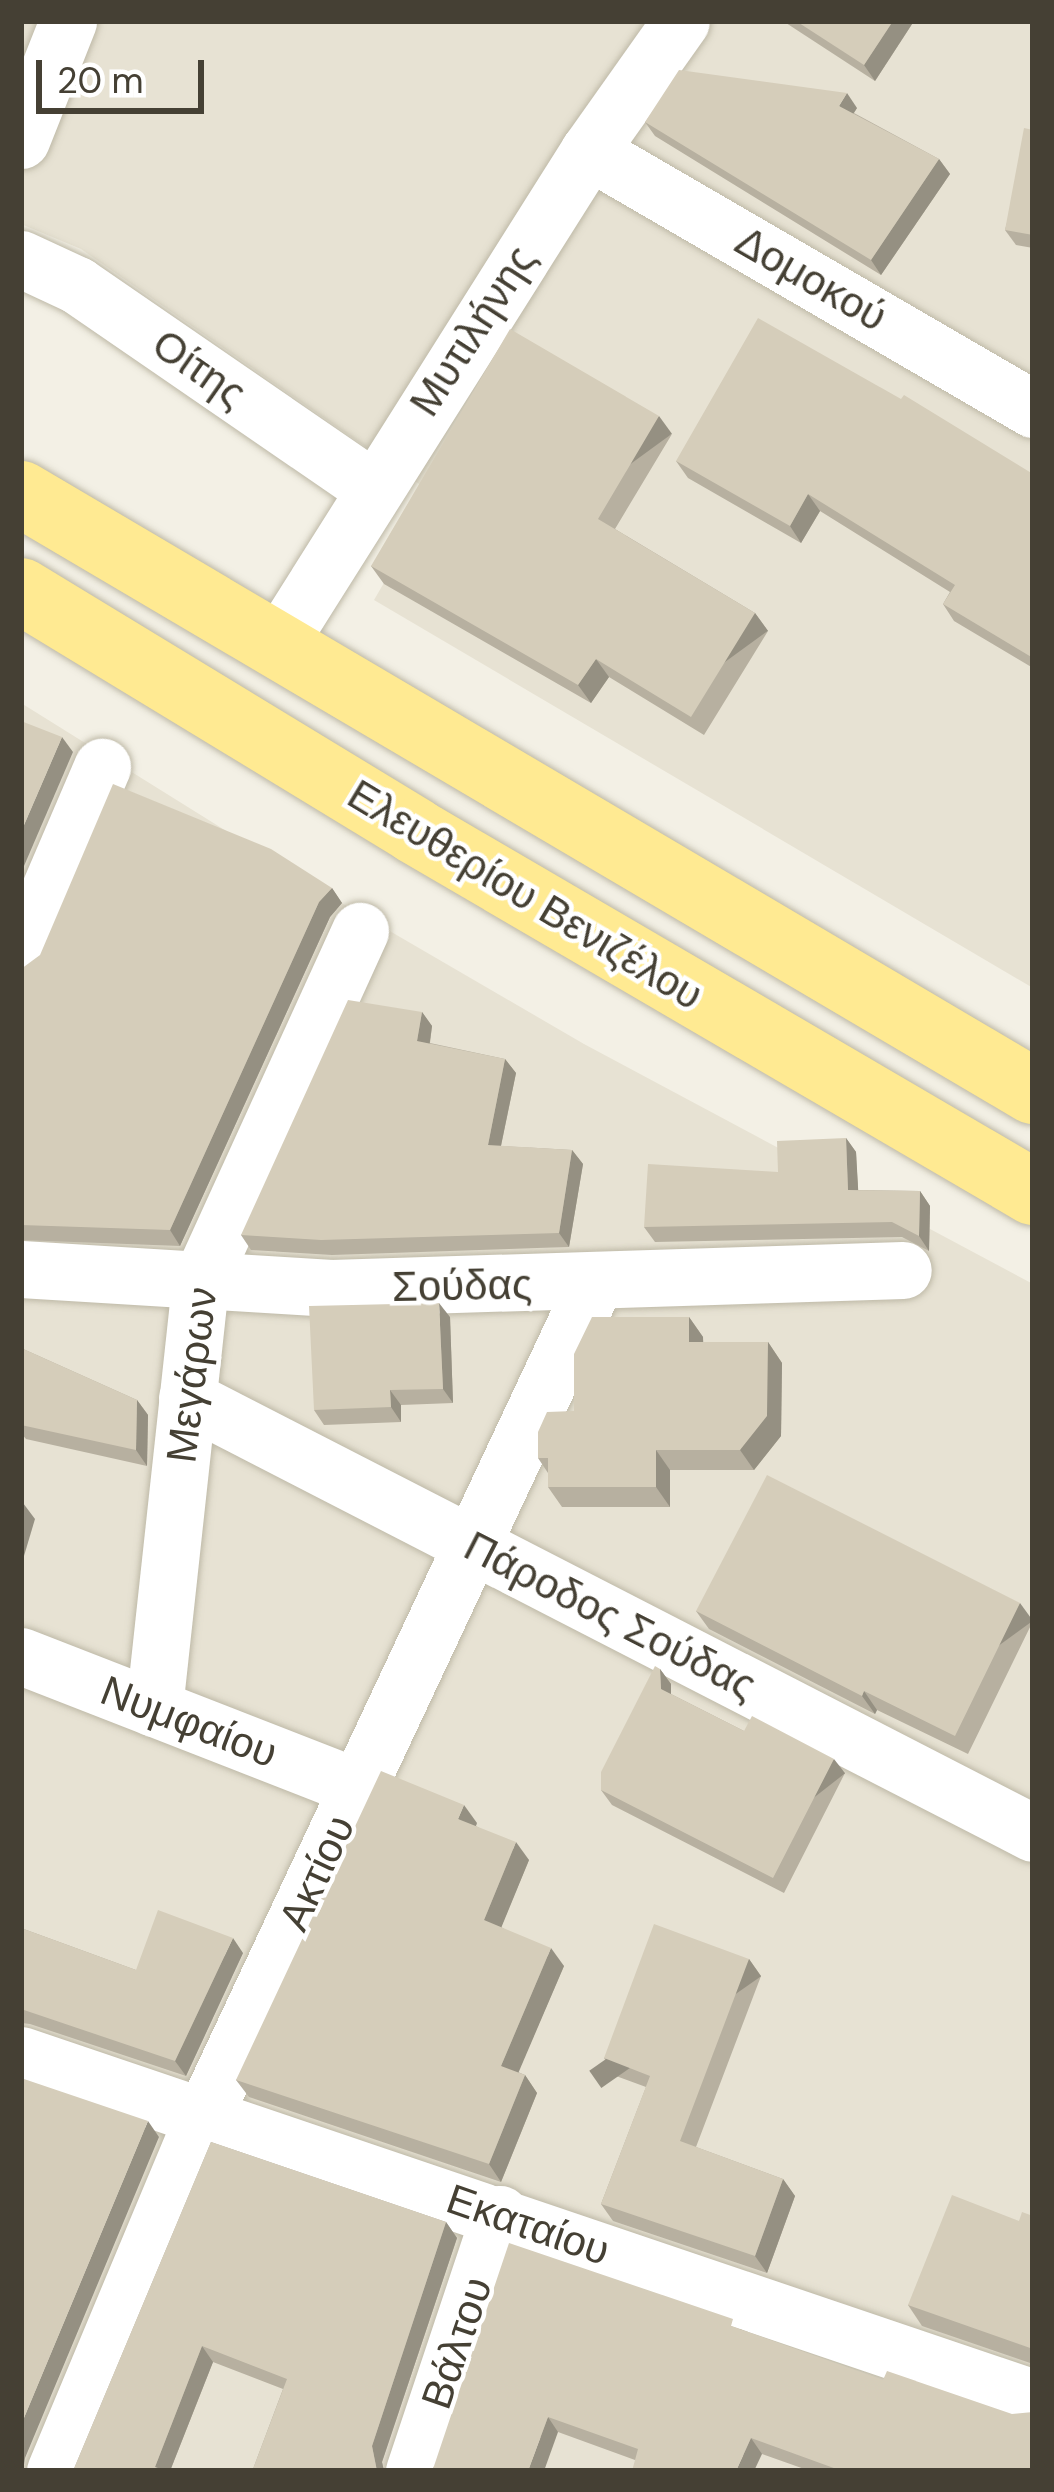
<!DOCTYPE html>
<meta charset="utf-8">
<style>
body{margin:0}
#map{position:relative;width:1054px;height:2492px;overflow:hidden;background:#f3f0e5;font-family:"DM Sans",sans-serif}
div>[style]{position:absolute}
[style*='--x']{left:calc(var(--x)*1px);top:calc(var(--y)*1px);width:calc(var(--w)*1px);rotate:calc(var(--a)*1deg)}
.residential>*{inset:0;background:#e7e2d3}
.roads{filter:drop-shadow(0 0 3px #beb9a7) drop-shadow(0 0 3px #beb9a7)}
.minor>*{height:57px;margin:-28.5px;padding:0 28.5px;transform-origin:28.5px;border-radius:28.5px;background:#fff}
.major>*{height:66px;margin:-33px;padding:0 33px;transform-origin:33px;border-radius:33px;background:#ffea92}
.wall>*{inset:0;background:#b7b0a0}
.shaded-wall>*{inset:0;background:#959082;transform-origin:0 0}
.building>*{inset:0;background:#d5cdba}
span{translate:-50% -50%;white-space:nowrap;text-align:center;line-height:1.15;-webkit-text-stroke:9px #fff;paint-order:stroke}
.street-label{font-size:42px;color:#454034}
.frame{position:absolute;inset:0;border:24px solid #454034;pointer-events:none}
.scale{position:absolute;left:36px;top:60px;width:168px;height:54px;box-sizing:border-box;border:6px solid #454034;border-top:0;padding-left:15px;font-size:36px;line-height:42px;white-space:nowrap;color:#454034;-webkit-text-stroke:9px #fff;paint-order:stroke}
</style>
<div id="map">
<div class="residential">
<i style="clip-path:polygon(21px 21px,1033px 21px,1033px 988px,374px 600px,435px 495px,81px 249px,21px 224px)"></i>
<i style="clip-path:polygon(21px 703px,345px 905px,584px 1044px,1033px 1284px,1033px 2471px,21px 2471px)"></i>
</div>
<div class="roads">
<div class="minor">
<i style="--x:21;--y:140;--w:128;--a:-68.4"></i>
<i style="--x:589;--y:151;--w:514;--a:30.16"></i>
<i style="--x:21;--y:259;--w:62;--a:24.9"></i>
<i style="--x:77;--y:285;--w:358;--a:34.5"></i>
<i style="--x:276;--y:647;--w:587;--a:-57.75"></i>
<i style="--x:589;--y:151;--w:159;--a:-54.7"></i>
<i style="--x:21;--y:956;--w:206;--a:-66.8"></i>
<i style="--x:21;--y:1269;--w:311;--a:3.5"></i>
<i style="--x:331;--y:1288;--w:572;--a:-1.8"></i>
<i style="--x:187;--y:1398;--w:951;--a:27.21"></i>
<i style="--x:21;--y:1656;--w:361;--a:21.3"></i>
<i style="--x:154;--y:1708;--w:428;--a:-83.8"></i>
<i style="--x:200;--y:1282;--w:386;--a:-65.5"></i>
<i style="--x:21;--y:2055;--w:1069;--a:18.72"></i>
<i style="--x:55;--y:2471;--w:384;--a:-67.3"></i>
<i style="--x:203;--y:2117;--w:922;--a:-64.85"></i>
<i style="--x:414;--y:2471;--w:271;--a:-71.5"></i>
</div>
<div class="major">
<i style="--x:21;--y:494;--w:1175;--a:30.54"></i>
<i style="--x:21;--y:591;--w:461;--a:31.3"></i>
<i style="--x:415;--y:831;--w:716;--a:30.29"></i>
</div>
</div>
<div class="wall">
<i style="clip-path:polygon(783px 21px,914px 21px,875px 81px)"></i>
<i style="clip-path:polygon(857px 108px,854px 113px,939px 159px,950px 174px,881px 275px,655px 136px,645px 122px)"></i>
<i style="clip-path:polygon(1033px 130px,1033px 248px,1016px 245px,1005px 230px)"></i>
<i style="clip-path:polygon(672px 434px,615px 529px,755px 613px,768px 631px,704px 735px,609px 677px,591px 703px,384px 584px,371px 566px)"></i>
<i style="clip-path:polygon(676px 461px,1033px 474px,1033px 668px,954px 621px,943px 604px,950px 592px,820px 511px,801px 543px,688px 478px)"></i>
<i style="clip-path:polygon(332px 888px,342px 903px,330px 917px,180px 1246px,21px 1240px,21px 969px)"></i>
<i style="clip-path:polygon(422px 1012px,432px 1026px,430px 1043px,505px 1059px,516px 1073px,501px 1146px,572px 1150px,583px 1164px,569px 1247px,332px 1255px,251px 1250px,241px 1235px)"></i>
<i style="clip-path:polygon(846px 1138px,856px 1152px,858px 1190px,920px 1191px,930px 1206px,929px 1251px,902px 1237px,655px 1242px,644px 1227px,778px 1172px)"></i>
<i style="clip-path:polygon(450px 1317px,453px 1403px,401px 1405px,401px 1422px,324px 1425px,314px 1410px)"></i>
<i style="clip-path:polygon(689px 1317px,703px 1337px,703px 1342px,768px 1342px,782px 1363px,781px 1436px,754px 1470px,670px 1470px,670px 1507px,562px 1507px,548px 1487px,548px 1473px,538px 1458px,574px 1411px)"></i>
<i style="clip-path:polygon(21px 1348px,137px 1400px,148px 1415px,147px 1466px,26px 1439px,21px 1433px)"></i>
<i style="clip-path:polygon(696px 1611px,1033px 1621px,968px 1754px,877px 1710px,875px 1714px,709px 1629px)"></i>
<i style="clip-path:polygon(660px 1669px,671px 1684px,671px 1694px,744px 1731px,845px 1773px,784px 1893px,612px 1805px,601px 1790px)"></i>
<i style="clip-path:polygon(477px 1823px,476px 1826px,529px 1860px,501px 1927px,564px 1966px,518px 2072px,525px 2075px,537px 2093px,501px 2182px,249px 2097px,236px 2080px)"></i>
<i style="clip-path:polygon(21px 1928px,136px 1970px,243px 1953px,186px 2076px,30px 2024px,21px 2023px)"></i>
<i style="clip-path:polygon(749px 1959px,761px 1976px,696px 2147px,783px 2179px,795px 2196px,767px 2273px,613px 2221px,601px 2204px,646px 2087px,616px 2076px,604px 2058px)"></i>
<i style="clip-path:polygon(211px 2142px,446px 2222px,457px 2238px,382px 2462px,384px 2471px,254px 2471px,253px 2469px,283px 2389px,213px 2362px,170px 2471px,73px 2471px)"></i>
<i style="clip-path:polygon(1033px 2216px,1033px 2364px,922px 2326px,908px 2305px,1019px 2221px)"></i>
<i style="clip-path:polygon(740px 2329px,1033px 2471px,810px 2471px,762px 2454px,635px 2460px,558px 2432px,431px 2471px)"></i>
</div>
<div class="shaded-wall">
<i style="clip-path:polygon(893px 21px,914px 21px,875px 81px,864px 65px)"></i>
<i style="clip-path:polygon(847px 93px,857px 108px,849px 120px,839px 106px)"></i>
<i style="clip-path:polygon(939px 159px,950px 174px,881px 275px,871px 260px)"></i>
<i style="left:659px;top:416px;width:22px;height:120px;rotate:54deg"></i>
<i style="clip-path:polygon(808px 494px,820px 511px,801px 543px,790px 526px)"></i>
<i style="left:755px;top:613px;width:22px;height:122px;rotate:54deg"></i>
<i style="clip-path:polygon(596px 659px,609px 677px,591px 703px,578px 685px)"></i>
<i style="clip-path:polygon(62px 737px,73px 752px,21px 873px,21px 832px)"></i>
<i style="clip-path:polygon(332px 888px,342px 903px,330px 917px,180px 1246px,170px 1230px,319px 902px)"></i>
<i style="clip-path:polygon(422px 1012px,432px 1026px,428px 1055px,417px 1041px)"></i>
<i style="clip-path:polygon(505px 1059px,516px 1073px,498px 1160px,488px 1145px)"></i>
<i style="clip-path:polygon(846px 1138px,856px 1152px,859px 1204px,848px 1190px)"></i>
<i style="clip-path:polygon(572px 1150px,583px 1164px,569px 1247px,559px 1233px)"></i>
<i style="clip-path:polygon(920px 1191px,930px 1206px,929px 1251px,919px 1236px)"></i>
<i style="clip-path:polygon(439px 1303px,450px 1317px,453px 1403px,443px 1389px)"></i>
<i style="clip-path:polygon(689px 1317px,703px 1337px,704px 1362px,689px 1342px)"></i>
<i style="clip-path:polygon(768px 1342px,782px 1363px,781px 1436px,754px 1470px,740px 1450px)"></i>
<i style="clip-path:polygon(390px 1390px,401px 1405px,401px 1422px,391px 1407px)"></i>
<i style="clip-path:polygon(137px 1400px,148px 1415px,147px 1466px,136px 1450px)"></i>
<i style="clip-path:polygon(656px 1450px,670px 1470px,670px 1507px,656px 1487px)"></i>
<i style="clip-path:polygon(23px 1503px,35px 1519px,21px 1566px,21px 1512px)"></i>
<i style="left:1020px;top:1603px;width:22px;height:148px;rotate:54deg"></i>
<i style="clip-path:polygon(660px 1669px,671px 1684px,671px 1704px,661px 1689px)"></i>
<i style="clip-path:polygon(864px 1691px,877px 1710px,875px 1714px,862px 1696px)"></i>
<i style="left:834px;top:1759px;width:18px;height:134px;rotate:52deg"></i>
<i style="clip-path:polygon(464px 1805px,477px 1823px,471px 1837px,458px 1819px)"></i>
<i style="clip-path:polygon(516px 1842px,529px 1860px,497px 1938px,484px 1920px)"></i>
<i style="clip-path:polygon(233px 1938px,243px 1953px,186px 2076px,175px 2061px)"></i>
<i style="clip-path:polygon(551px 1948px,564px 1966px,514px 2083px,501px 2066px)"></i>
<i style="left:749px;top:1959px;width:21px;height:195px;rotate:55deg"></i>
<i style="clip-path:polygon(525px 2075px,537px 2093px,501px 2182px,489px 2164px)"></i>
<i style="clip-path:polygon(148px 2121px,159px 2137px,25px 2458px,23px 2471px,21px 2471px,21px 2425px)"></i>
<i style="clip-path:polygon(783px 2179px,795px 2196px,767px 2273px,755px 2256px)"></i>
<i style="clip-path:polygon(446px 2222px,457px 2238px,382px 2462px,384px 2471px,377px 2471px,372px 2446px)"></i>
<i style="clip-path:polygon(202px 2346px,213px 2362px,170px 2471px,158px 2471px,155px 2467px)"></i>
<i style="clip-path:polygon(548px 2417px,558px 2432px,544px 2471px,528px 2471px)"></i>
<i style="clip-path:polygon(751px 2438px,762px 2454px,754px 2471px,736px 2471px)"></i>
</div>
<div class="building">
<i style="clip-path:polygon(796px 21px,893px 21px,864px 65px)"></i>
<i style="clip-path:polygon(679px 70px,847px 93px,839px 106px,939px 159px,871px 260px,645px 122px)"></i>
<i style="clip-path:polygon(1024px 128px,1033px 130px,1033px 235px,1005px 230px)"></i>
<i style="clip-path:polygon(758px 318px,901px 399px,904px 395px,1033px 474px,1033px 658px,943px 604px,955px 585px,808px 494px,790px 526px,676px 461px)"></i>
<i style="clip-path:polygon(510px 329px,659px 416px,598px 519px,755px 613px,691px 717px,596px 659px,578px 685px,371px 566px)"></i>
<i style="clip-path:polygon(21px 721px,62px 737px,21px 832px)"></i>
<i style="clip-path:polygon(113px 784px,271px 849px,332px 888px,319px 902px,170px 1230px,21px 1225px,21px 969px,40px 955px)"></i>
<i style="clip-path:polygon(348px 1000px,422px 1012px,417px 1041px,505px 1059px,488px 1145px,572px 1150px,559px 1233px,321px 1240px,241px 1235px)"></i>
<i style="clip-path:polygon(846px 1138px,848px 1190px,920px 1191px,919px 1236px,892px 1222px,644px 1227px,648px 1164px,778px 1172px,777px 1141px)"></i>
<i style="clip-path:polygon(439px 1303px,443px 1389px,390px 1390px,391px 1407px,314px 1410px,309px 1306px)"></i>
<i style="clip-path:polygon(592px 1317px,689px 1317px,689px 1342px,768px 1342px,767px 1416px,740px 1450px,656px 1450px,656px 1487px,548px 1487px,548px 1458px,538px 1458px,538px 1432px,547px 1412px,574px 1411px,574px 1354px)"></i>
<i style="clip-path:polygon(21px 1348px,137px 1400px,136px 1450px,21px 1425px)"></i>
<i style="clip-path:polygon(767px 1475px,1020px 1603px,955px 1736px,864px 1691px,862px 1696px,696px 1611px)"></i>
<i style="clip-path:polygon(655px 1666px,660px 1669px,661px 1689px,744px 1731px,752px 1716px,834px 1759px,773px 1878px,601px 1790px,601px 1772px)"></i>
<i style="clip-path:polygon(381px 1771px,464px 1805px,458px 1819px,516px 1842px,484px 1920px,551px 1948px,501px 2066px,525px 2075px,489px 2164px,236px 2080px)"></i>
<i style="clip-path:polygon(158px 1910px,233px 1938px,175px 2061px,21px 2009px,21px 1928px,136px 1970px)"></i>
<i style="clip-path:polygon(654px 1924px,749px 1959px,680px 2141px,783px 2179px,755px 2256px,601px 2204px,650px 2076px,604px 2058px)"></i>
<i style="clip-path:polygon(21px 2078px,148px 2121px,21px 2425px)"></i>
<i style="clip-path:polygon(211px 2142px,446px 2222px,372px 2446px,377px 2471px,257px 2471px,253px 2469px,287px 2379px,202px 2346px,155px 2467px,167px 2471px,73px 2471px)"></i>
<i style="clip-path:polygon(952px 2195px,1019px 2221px,1022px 2212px,1033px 2216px,1033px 2349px,908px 2305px)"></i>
<i style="clip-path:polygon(509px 2243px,733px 2319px,731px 2326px,883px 2380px,887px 2371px,1012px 2414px,1033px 2412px,1033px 2471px,842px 2471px,751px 2438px,736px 2471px,632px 2471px,638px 2449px,548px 2417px,528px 2471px,431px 2471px,434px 2466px)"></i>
</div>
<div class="street-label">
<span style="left:811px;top:279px;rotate:30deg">Δομοκού</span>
<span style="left:473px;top:331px;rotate:-57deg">Μυτιλήνης</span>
<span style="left:199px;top:369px;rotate:35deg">Οίτης</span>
<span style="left:525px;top:895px;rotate:31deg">Ελευθερίου Βενιζέλου</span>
<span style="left:462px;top:1286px;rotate:-1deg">Σούδας</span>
<span style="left:192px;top:1375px;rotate:-83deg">Μεγάρων</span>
<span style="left:610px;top:1616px;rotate:27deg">Πάροδος Σούδας</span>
<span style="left:189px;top:1722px;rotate:21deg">Νυμφαίου</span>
<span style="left:317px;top:1873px;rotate:-65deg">Ακτίου</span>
<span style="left:528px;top:2225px;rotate:19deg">Εκαταίου</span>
<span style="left:457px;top:2343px;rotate:-71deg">Βάλτου</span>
</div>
<div class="frame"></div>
<div class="scale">20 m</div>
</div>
